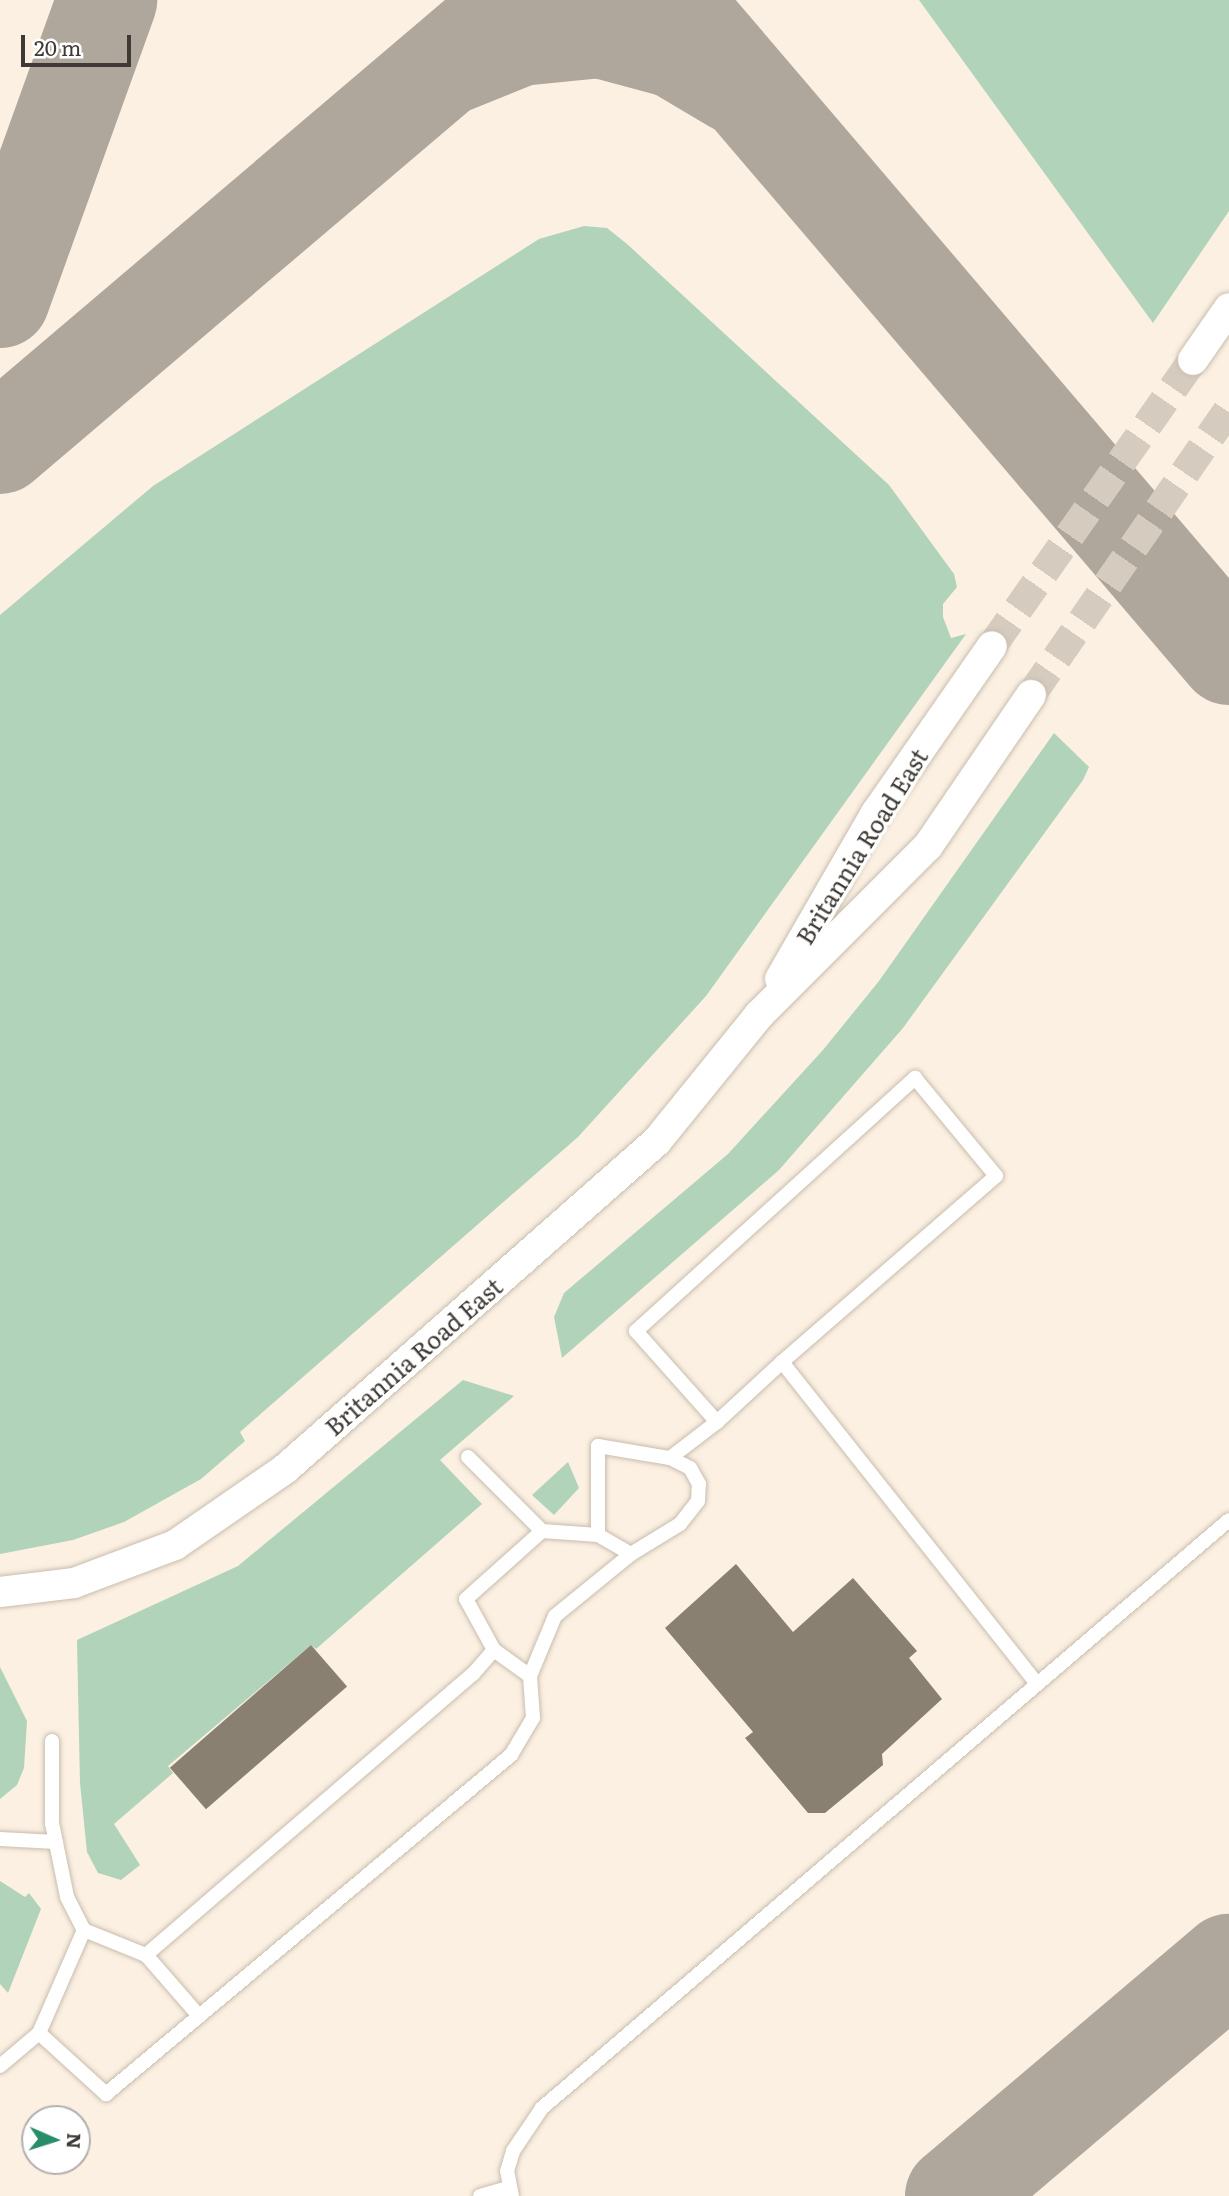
<!DOCTYPE html>
<style>
body{margin:0}
#map{position:relative;width:1229px;height:2196px;overflow:hidden;background:#fbf0e1;font-family:Literata,serif}
div>[style]{position:absolute}
[style*='--x']{left:calc(var(--x)*1px);top:calc(var(--y)*1px);width:calc(var(--w)*1px);rotate:calc(var(--a)*1deg)}
.green>*{inset:0;background:#b0d3ba}
.taxiway>*{height:100px;margin:-50px;padding:0 50px;transform-origin:50px;border-radius:50px;background:#b0a79c}
.building>*{inset:0;background:#898072;transform-origin:0 0}
.street-tunnel>*{height:30px;margin-top:-15px;transform-origin:0;background:repeating-linear-gradient(90deg,#d5ccbf 0 30px,transparent 0 45px)}
.roads{filter:drop-shadow(0 0 2px #c8bdaf) drop-shadow(0 0 2px #c8bdaf)}
.lane>*{height:14px;margin:-7px;padding:0 7px;transform-origin:7px;border-radius:7px;background:#fff}
.street>*{height:30px;margin:-15px;padding:0 15px;transform-origin:15px;border-radius:15px;background:#fff}
span{translate:-50% -50%;white-space:nowrap;text-align:center;line-height:1.15;-webkit-text-stroke:7px #fff;paint-order:stroke}
.street-label{font-size:24px;color:#3f3a35}
.north{position:absolute;left:21px;top:2105px;width:70px;height:70px;box-sizing:border-box;background:#fff;border:2px solid #b2b0ae;border-radius:50%;rotate:93deg;font-size:19px;font-weight:700;line-height:28px;text-align:center;color:#3f3a35}
.north::after{content:'';display:block;margin:auto;width:24px;height:32px;background:#288d69;clip-path:polygon(50% 0,100% 100%,50% 72%,0 100%)}
.scale{position:absolute;left:21px;top:35px;width:110px;height:32px;box-sizing:border-box;border:4px solid #3f3a35;border-top:0;padding-left:9px;font-size:21px;line-height:24px;white-space:nowrap;color:#3f3a35;-webkit-text-stroke:5px #fff;paint-order:stroke}
</style>
<div id="map">
<div class="green">
<i style="clip-path:polygon(919px 0,1229px 0,1229px 211px,1153px 323px)"></i>
<i style="clip-path:polygon(584px 226px,607px 228px,627px 244px,889px 485px,954px 574px,957px 587px,943px 604px,943px 617px,951px 638px,966px 634px,706px 996px,578px 1137px,240px 1432px,245px 1441px,201px 1479px,124px 1522px,73px 1540px,0 1554px,0 615px,153px 486px,539px 239px)"></i>
<i style="clip-path:polygon(1054px 733px,1089px 767px,1083px 780px,903px 1028px,779px 1170px,562px 1358px,554px 1317px,564px 1293px,728px 1154px,823px 1050px,879px 981px)"></i>
<i style="clip-path:polygon(463px 1380px,514px 1396px,440px 1460px,482px 1504px,316px 1649px,311px 1645px,168px 1766px,173px 1773px,114px 1824px,140px 1865px,121px 1880px,98px 1873px,87px 1852px,80px 1783px,77px 1640px,238px 1566px)"></i>
<i style="clip-path:polygon(568px 1462px,579px 1488px,554px 1515px,532px 1495px)"></i>
<i style="clip-path:polygon(0 1667px,27px 1721px,24px 1768px,17px 1785px,0 1799px)"></i>
<i style="clip-path:polygon(0 1881px,25px 1897px,29px 1893px,41px 1909px,8px 1993px,0 1984px)"></i>
</div>
<div class="taxiway">
<i style="--x:670;--y:0;--w:861;--a:49.52"></i>
<i style="--x:453;--y:63;--w:72;--a:-21.9"></i>
<i style="--x:520;--y:36;--w:80;--a:-5.7"></i>
<i style="--x:600;--y:28;--w:78;--a:14.9"></i>
<i style="--x:675;--y:48;--w:69;--a:30.7"></i>
<i style="--x:0;--y:298;--w:317;--a:-70.2"></i>
<i style="--x:0;--y:444;--w:685;--a:-40.38"></i>
<i style="--x:955;--y:2196;--w:359;--a:-40.3"></i>
</div>
<div class="building">
<i style="clip-path:polygon(736px 1564px,793px 1632px,853px 1578px,917px 1651px,909px 1658px,942px 1699px,882px 1754px,883px 1765px,825px 1813px,808px 1813px,745px 1738px,753px 1732px,665px 1628px)"></i>
<i style="left:311px;top:1645px;width:55px;height:187px;rotate:49deg"></i>
</div>
<div class="street-tunnel">
<i style="--x:992;--y:646;--w:350;--a:-54.9"></i>
<i style="--x:1031;--y:695;--w:348;--a:-55.3"></i>
</div>
<div class="roads">
<div class="lane">
<i style="--x:717;--y:1422;--w:88;--a:-42.7"></i>
<i style="--x:468;--y:1457;--w:105;--a:45"></i>
<i style="--x:542;--y:1531;--w:56;--a:4.1"></i>
<i style="--x:598;--y:1535;--w:89;--a:-90"></i>
<i style="--x:598;--y:1446;--w:73;--a:9.5"></i>
<i style="--x:670;--y:1458;--w:59;--a:-37.5"></i>
<i style="--x:717;--y:1422;--w:122;--a:-131.7"></i>
<i style="--x:636;--y:1331;--w:377;--a:-42.2"></i>
<i style="--x:915;--y:1078;--w:127;--a:50.4"></i>
<i style="--x:996;--y:1176;--w:284;--a:139"></i>
<i style="--x:782;--y:1362;--w:411;--a:51.6"></i>
<i style="--x:598;--y:1535;--w:38;--a:30"></i>
<i style="--x:631;--y:1554;--w:57;--a:-31.5"></i>
<i style="--x:680;--y:1524;--w:29;--a:-52"></i>
<i style="--x:698;--y:1501;--w:17;--a:-87"></i>
<i style="--x:699;--y:1484;--w:18;--a:-119"></i>
<i style="--x:690;--y:1468;--w:22;--a:-153"></i>
<i style="--x:530;--y:1676;--w:65;--a:-67.4"></i>
<i style="--x:555;--y:1616;--w:98;--a:-39.2"></i>
<i style="--x:52;--y:1741;--w:82;--a:90"></i>
<i style="--x:52;--y:1823;--w:76;--a:78.5"></i>
<i style="--x:67;--y:1897;--w:37;--a:63"></i>
<i style="--x:84;--y:1930;--w:67;--a:22"></i>
<i style="--x:146;--y:1955;--w:431;--a:-40.7"></i>
<i style="--x:473;--y:1674;--w:32;--a:-49"></i>
<i style="--x:494;--y:1650;--w:58;--a:-118.8"></i>
<i style="--x:466;--y:1599;--w:102;--a:-41.8"></i>
<i style="--x:0;--y:1839;--w:56;--a:3.1"></i>
<i style="--x:146;--y:1955;--w:81;--a:49"></i>
<i style="--x:39;--y:2033;--w:91;--a:42.3"></i>
<i style="--x:106;--y:2094;--w:528;--a:-39.93"></i>
<i style="--x:511;--y:1755;--w:43;--a:-59.3"></i>
<i style="--x:533;--y:1718;--w:42;--a:-94.1"></i>
<i style="--x:530;--y:1676;--w:44;--a:-144.2"></i>
<i style="--x:0;--y:2066;--w:51;--a:-40.2"></i>
<i style="--x:39;--y:2033;--w:112;--a:-66.4"></i>
<i style="--x:480;--y:2196;--w:29;--a:-16"></i>
<i style="--x:512;--y:2196;--w:25;--a:-101"></i>
<i style="--x:507;--y:2171;--w:21;--a:-73"></i>
<i style="--x:513;--y:2151;--w:52;--a:-56"></i>
<i style="--x:542;--y:2108;--w:904;--a:-40.56"></i>
</div>
<div class="street">
<i style="--x:1193;--y:360;--w:63;--a:-55.3"></i>
<i style="--x:780;--y:979;--w:192;--a:-60"></i>
<i style="--x:876;--y:813;--w:203;--a:-55.2"></i>
<i style="--x:0;--y:1592;--w:75;--a:-6.9"></i>
<i style="--x:74;--y:1583;--w:108;--a:-20.6"></i>
<i style="--x:175;--y:1545;--w:134;--a:-34.6"></i>
<i style="--x:285;--y:1469;--w:496;--a:-41.4"></i>
<i style="--x:657;--y:1141;--w:162;--a:-51"></i>
<i style="--x:759;--y:1015;--w:239;--a:-45"></i>
<i style="--x:928;--y:846;--w:183;--a:-55.7"></i>
</div>
</div>
<div class="street-label">
<span style="left:861px;top:846px;rotate:-58deg">Britannia Road East</span>
<span style="left:413px;top:1356px;rotate:-41deg">Britannia Road East</span>
</div>
<div class="north">N</div>
<div class="scale">20 m</div>
</div>
